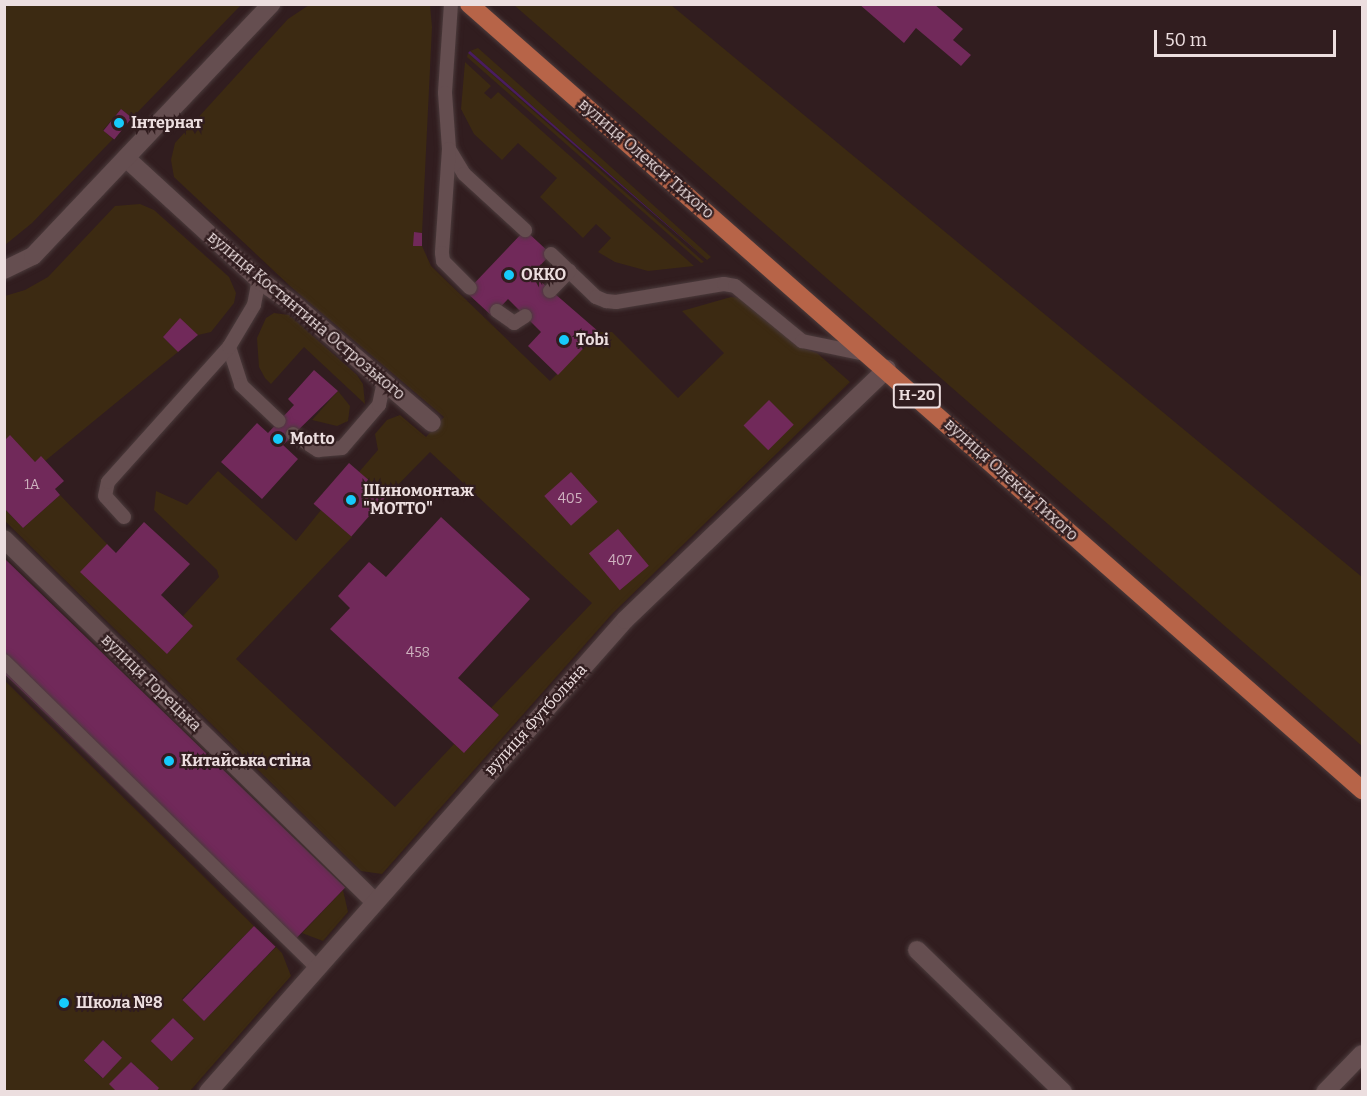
<!DOCTYPE html>
<meta charset="utf-8">
<style>
body{margin:0}
#map{position:relative;width:1367px;height:1096px;overflow:hidden;background:#311d1f;font-family:Bitter,serif}
div>[style]{position:absolute}
[style*='--x']{left:calc(var(--x)*1px);top:calc(var(--y)*1px);width:calc(var(--w)*1px);rotate:calc(var(--a)*1deg)}
.green>*{inset:0;background:#3c2a12}
.water>*{inset:0;background:#4a1d5f}
.building>*{inset:0;background:#71295a;transform-origin:0 0}
.roads{filter:drop-shadow(0 0 2px #4b3b3c) drop-shadow(0 0 2px #4b3b3c)}
.service>*{height:14px;margin:-7px;padding:0 7px;transform-origin:7px;border-radius:7px;background:#654e50}
.minor>*{height:18px;margin:-9px;padding:0 9px;transform-origin:9px;border-radius:9px;background:#654e50}
.primary>*{height:18px;margin:-9px;padding:0 9px;transform-origin:9px;border-radius:9px;background:#b76448}
.dots>*{width:16px;height:16px;translate:-50% -50%;box-sizing:border-box;border:3px solid #311d1f;border-radius:50%}
span{translate:-50% -50%;white-space:nowrap;text-align:center;line-height:1.15;-webkit-text-stroke:4.5px #311d1f;paint-order:stroke}
.number-label{font-size:14px;color:#cdb1be}
.number-label span{-webkit-text-stroke-width:0}
.shield-label span{padding:2px 4px;background:#311d1f;border:2px solid;border-radius:4px;-webkit-text-stroke-width:0}
.shield-label{font-size:15px;color:#ecdedf;font-weight:700}
.poi-label{font-size:16px;color:#ecdedf;font-weight:700}
.left{translate:0 -50%;text-align:left}
.street-label{font-size:16px;color:#ecdedf}
.frame{position:absolute;inset:0;border:6px solid #ecdedf;pointer-events:none}
.scale{position:absolute;left:1154px;top:30px;width:182px;height:27px;box-sizing:border-box;border:3px solid #ecdedf;border-top:0;padding-left:8px;font-size:18px;line-height:21px;white-space:nowrap;color:#ecdedf;-webkit-text-stroke:4px #311d1f;paint-order:stroke}
</style>
<div id="map">
<div class="green">
<i style="clip-path:polygon(8px 4px,241px 5px,132px 118px,121px 109px,103px 130px,113px 139px,32px 223px,5px 245px,5px 8px)"></i>
<i style="clip-path:polygon(309px 5px,430px 5px,432px 27px,422px 233px,414px 232px,414px 245px,422px 246px,431px 266px,550px 381px,599px 332px,612px 332px,678px 398px,724px 353px,682px 311px,731px 297px,742px 298px,799px 347px,817px 353px,850px 382px,612px 614px,382px 874px,361px 871px,5px 521px,4px 508px,23px 528px,60px 495px,107px 544px,167px 654px,193px 626px,183px 616px,219px 577px,217px 570px,154px 510px,156px 491px,187px 505px,218px 471px,296px 541px,321px 510px,352px 537px,236px 659px,395px 807px,454px 744px,465px 752px,499px 715px,491px 708px,592px 603px,430px 452px,387px 496px,359px 472px,378px 450px,375px 434px,387px 420px,400px 415px,426px 437px,444px 417px,290px 286px,174px 177px,171px 160px,175px 143px,288px 19px)"></i>
<i style="clip-path:polygon(514px 5px,671px 5px,1362px 577px,1362px 746px)"></i>
<i style="clip-path:polygon(478px 48px,523px 88px,711px 257px,707px 260px,470px 51px)"></i>
<i style="clip-path:polygon(468px 53px,704px 262px,701px 263px,467px 57px)"></i>
<i style="clip-path:polygon(465px 62px,491px 86px,484px 93px,491px 99px,498px 92px,694px 266px,648px 271px,615px 262px,598px 252px,611px 238px,596px 224px,583px 238px,540px 197px,557px 178px,518px 143px,502px 160px,474px 134px,461px 109px)"></i>
<i style="clip-path:polygon(140px 204px,154px 210px,229px 277px,236px 293px,234px 303px,211px 332px,198px 335px,180px 319px,163px 337px,178px 352px,45px 461px,41px 457px,35px 462px,5px 441px,5px 296px,25px 290px,48px 277px,115px 206px)"></i>
<i style="clip-path:polygon(274px 313px,289px 315px,357px 375px,363px 384px,365px 404px,304px 347px,271px 384px,265px 378px,259px 367px,257px 338px,266px 318px)"></i>
<i style="clip-path:polygon(338px 391px,350px 406px,348px 421px,337px 426px,312px 420px)"></i>
<i style="clip-path:polygon(evenodd,4px 680px,254px 926px,182px 999px,204px 1021px,276px 947px,282px 953px,291px 976px,190px 1091px,156px 1091px,158px 1088px,131px 1062px,110px 1084px,117px 1091px,5px 1091px,4px 680px,173px 1018px,194px 1038px,171px 1061px,151px 1041px,173px 1018px,4px 680px,103px 1040px,122px 1057px,102px 1078px,84px 1061px,103px 1040px)"></i>
<i style="clip-path:polygon(343px 890px,348px 912px,323px 941px,302px 933px)"></i>
</div>
<div class="water">
<i style="clip-path:polygon(470px 51px,707px 260px,468px 53px)"></i>
</div>
<div class="building">
<i style="clip-path:polygon(859px 4px,934px 4px,963px 29px,953px 40px,971px 55px,961px 66px,916px 28px,904px 43px)"></i>
<i style="left:121px;top:109px;width:14px;height:28px;rotate:39deg"></i>
<i style="clip-path:polygon(525px 230px,551px 254px,532px 274px,599px 332px,558px 375px,528px 346px,541px 332px,508px 299px,492px 316px,466px 292px)"></i>
<i style="clip-path:polygon(414px 232px,422px 233px,422px 246px,413px 246px)"></i>
<i style="clip-path:polygon(180px 318px,198px 335px,178px 352px,163px 337px)"></i>
<i style="clip-path:polygon(314px 370px,338px 391px,283px 445px,298px 459px,262px 499px,221px 462px,257px 423px,268px 433px,294px 405px,288px 399px)"></i>
<i style="left:769px;top:400px;width:35px;height:36px;rotate:45deg"></i>
<i style="clip-path:polygon(10px 435px,35px 462px,41px 456px,64px 481px,55px 489px,60px 495px,23px 528px,4px 508px,4px 441px)"></i>
<i style="left:349px;top:463px;width:50px;height:54px;rotate:41deg"></i>
<i style="left:571px;top:472px;width:40px;height:36px;rotate:48deg"></i>
<i style="clip-path:polygon(441px 517px,530px 599px,458px 678px,499px 715px,464px 753px,330px 629px,350px 608px,338px 596px,369px 562px,386px 577px)"></i>
<i style="clip-path:polygon(144px 522px,190px 564px,161px 595px,193px 626px,167px 654px,80px 572px,107px 544px,116px 553px)"></i>
<i style="left:618px;top:529px;width:48px;height:38px;rotate:50deg"></i>
<i style="left:5px;top:559px;width:473px;height:83px;rotate:44deg"></i>
<i style="left:254px;top:926px;width:30px;height:103px;rotate:44deg"></i>
<i style="left:173px;top:1018px;width:29px;height:32px;rotate:44deg"></i>
<i style="left:103px;top:1040px;width:26px;height:28px;rotate:43deg"></i>
<i style="clip-path:polygon(131px 1062px,159px 1088px,156px 1092px,117px 1092px,109px 1084px)"></i>
</div>
<div class="roads">
<div class="service">
<i style="--x:451;--y:4;--w:89;--a:93.9"></i>
<i style="--x:445;--y:93;--w:56;--a:85.9"></i>
<i style="--x:449;--y:149;--w:29;--a:59"></i>
<i style="--x:464;--y:174;--w:83;--a:42.6"></i>
<i style="--x:449;--y:149;--w:104;--a:93.9"></i>
<i style="--x:442;--y:253;--w:8;--a:83"></i>
<i style="--x:443;--y:261;--w:38;--a:45"></i>
<i style="--x:551;--y:254;--w:62;--a:43.7"></i>
<i style="--x:596;--y:297;--w:11;--a:22"></i>
<i style="--x:606;--y:301;--w:10;--a:6"></i>
<i style="--x:616;--y:302;--w:109;--a:-9.5"></i>
<i style="--x:724;--y:284;--w:11;--a:10"></i>
<i style="--x:735;--y:286;--w:87;--a:39.4"></i>
<i style="--x:802;--y:341;--w:64;--a:11.7"></i>
<i style="--x:550;--y:291;--w:28;--a:-46"></i>
<i style="--x:497;--y:311;--w:21;--a:35"></i>
<i style="--x:514;--y:323;--w:13;--a:-32"></i>
<i style="--x:229;--y:347;--w:40;--a:72"></i>
<i style="--x:241;--y:385;--w:52;--a:43.5"></i>
<i style="--x:293;--y:434;--w:30;--a:33"></i>
<i style="--x:318;--y:450;--w:24;--a:-5"></i>
<i style="--x:342;--y:448;--w:57;--a:-49.3"></i>
<i style="--x:379;--y:405;--w:24;--a:-78"></i>
<i style="--x:124;--y:517;--w:28;--a:-132"></i>
<i style="--x:105;--y:496;--w:14;--a:-78"></i>
<i style="--x:108;--y:482;--w:181;--a:-48.1"></i>
<i style="--x:229;--y:347;--w:49;--a:-59.2"></i>
<i style="--x:254;--y:305;--w:25;--a:-79"></i>
<i style="--x:4;--y:661;--w:438;--a:44.4"></i>
</div>
<div class="minor">
<i style="--x:127;--y:159;--w:179;--a:42.5"></i>
<i style="--x:259;--y:280;--w:45;--a:35.1"></i>
<i style="--x:296;--y:306;--w:179;--a:40.7"></i>
<i style="--x:4;--y:270;--w:32;--a:-26"></i>
<i style="--x:33;--y:256;--w:347;--a:-46.6"></i>
<i style="--x:4;--y:539;--w:519;--a:44.38"></i>
<i style="--x:917;--y:950;--w:204;--a:44.2"></i>
<i style="--x:208;--y:1092;--w:630;--a:-48.54"></i>
<i style="--x:625;--y:620;--w:363;--a:-43.8"></i>
<i style="--x:1325;--y:1092;--w:53;--a:-45.8"></i>
</div>
<div class="primary">
<i style="--x:469;--y:4;--w:1190;--a:41.35"></i>
</div>
</div>
<div class="dots">
<i style="left:119px;top:123px;background:#16cafb"></i>
<i style="left:509px;top:275px;background:#16cafb"></i>
<i style="left:564px;top:340px;background:#16cafb"></i>
<i style="left:278px;top:439px;background:#16cafb"></i>
<i style="left:351px;top:500px;background:#16cafb"></i>
<i style="left:169px;top:761px;background:#16cafb"></i>
<i style="left:64px;top:1003px;background:#16cafb"></i>
</div>
<div class="number-label">
<span style="left:32px;top:485px">1А</span>
<span style="left:570px;top:499px">405</span>
<span style="left:620px;top:561px">407</span>
<span style="left:418px;top:653px">458</span>
</div>
<div class="shield-label">
<span style="left:917px;top:396px">Н-20</span>
</div>
<div class="poi-label">
<span class="left" style="left:131px;top:123px">Інтернат</span>
<span class="left" style="left:521px;top:275px">ОККО</span>
<span class="left" style="left:576px;top:340px">Tobi</span>
<span class="left" style="left:290px;top:439px">Motto</span>
<span class="left" style="left:363px;top:500px">Шиномонтаж<br>"МОТТО"</span>
<span class="left" style="left:181px;top:761px">Китайська стіна</span>
<span class="left" style="left:76px;top:1003px">Школа №8</span>
</div>
<div class="street-label">
<span style="left:646px;top:159px;rotate:41deg">вулиця Олекси Тихого</span>
<span style="left:306px;top:316px;rotate:40deg">вулиця Костянтина Острозького</span>
<span style="left:1011px;top:480px;rotate:42deg">вулиця Олекси Тихого</span>
<span style="left:151px;top:683px;rotate:44deg">вулиця Торецька</span>
<span style="left:536px;top:720px;rotate:-48deg">вулиця Футбольна</span>
</div>
<div class="frame"></div>
<div class="scale">50 m</div>
</div>
